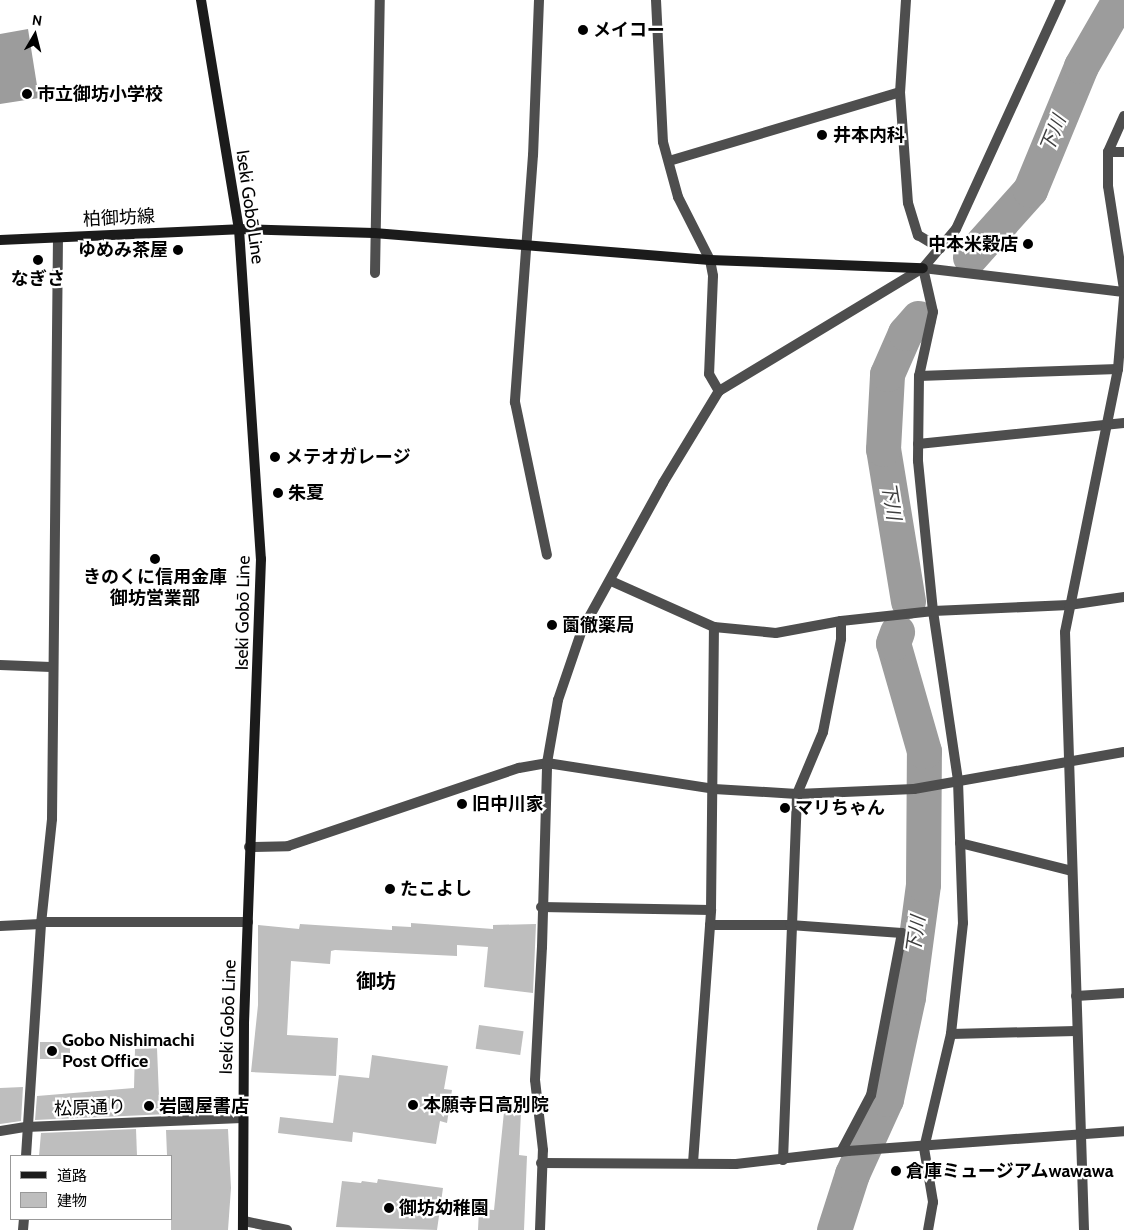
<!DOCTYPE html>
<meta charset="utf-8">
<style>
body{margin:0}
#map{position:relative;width:1124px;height:1230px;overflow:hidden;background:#fff;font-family:Cabin,"Noto Sans JP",sans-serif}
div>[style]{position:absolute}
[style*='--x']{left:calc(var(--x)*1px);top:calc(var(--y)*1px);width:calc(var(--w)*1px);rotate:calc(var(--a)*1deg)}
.water>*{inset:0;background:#9c9c9c}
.river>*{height:35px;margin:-17.5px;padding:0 17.5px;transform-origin:17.5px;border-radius:17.5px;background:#9c9c9c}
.building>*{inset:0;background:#bebebe;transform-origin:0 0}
.street>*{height:10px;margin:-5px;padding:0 5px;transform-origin:5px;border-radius:5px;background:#4e4e4e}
.secondary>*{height:10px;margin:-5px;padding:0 5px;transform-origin:5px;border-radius:5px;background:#1b1b1b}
.dots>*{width:14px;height:14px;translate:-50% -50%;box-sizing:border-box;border:2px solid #fff;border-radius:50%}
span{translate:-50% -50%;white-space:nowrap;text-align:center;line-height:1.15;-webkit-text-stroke:4.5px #fff;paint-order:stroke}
.poi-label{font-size:18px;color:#000;font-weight:700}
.left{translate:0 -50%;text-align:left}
.right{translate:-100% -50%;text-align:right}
.street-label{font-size:18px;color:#000}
.water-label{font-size:19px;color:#3d3d3d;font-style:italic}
.quarter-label{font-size:20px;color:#000;font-weight:700}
.legend{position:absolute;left:10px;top:1155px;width:162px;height:65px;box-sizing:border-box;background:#fff;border:1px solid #999;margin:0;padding:6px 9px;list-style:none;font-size:15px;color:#000}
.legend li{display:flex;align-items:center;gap:10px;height:25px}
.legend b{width:25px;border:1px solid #999}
.north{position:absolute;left:10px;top:10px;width:50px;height:50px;-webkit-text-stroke:4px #fff;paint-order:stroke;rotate:8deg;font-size:14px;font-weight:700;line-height:20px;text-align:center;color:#000}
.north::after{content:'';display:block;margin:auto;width:18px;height:22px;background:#000;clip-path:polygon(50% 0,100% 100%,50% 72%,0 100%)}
</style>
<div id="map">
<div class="water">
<i style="clip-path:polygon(28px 29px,39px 98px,0 104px,0 34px)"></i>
</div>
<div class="river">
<i style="--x:970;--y:257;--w:90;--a:-48.2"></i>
<i style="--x:1030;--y:190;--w:134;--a:-67.6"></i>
<i style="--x:1081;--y:66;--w:76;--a:-60.1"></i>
<i style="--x:908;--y:601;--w:154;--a:-99.3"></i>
<i style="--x:883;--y:449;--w:75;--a:-86.9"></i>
<i style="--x:887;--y:374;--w:45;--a:-66.3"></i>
<i style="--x:905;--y:333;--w:20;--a:-49"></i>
<i style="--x:834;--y:1230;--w:59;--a:-72.2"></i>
<i style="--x:852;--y:1174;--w:82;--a:-65.6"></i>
<i style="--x:886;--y:1099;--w:104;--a:-77.8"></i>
<i style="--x:908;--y:997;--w:114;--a:-82.4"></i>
<i style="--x:923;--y:884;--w:133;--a:-89.6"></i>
<i style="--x:924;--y:751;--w:112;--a:-106"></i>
<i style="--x:893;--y:643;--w:12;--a:-70"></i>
</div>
<div class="building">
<i style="clip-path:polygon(411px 923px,493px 929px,493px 925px,536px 924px,533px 993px,484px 987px,488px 947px,457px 945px,457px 956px,335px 950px,331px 951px,330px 964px,291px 961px,287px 1035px,338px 1038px,336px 1076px,251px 1072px,258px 1005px,258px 925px,299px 929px,300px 924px,392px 930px,392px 926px,411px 927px)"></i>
<i style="left:479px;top:1025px;width:45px;height:24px;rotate:8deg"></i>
<i style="left:70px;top:1042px;width:17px;height:30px;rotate:90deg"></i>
<i style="clip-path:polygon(157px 1048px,159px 1097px,169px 1097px,169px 1114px,35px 1120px,37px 1096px,134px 1088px,135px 1049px)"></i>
<i style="clip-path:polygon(372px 1055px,448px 1066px,444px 1089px,452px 1090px,447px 1123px,440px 1121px,436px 1144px,353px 1132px,352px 1142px,278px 1133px,280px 1117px,333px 1123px,339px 1075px,369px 1078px)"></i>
<i style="clip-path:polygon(23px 1087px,21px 1121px,0 1124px,0 1088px)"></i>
<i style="clip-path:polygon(504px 1112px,521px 1112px,519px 1155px,527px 1156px,524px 1230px,478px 1230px,479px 1209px,494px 1210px)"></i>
<i style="clip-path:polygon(136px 1129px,137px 1156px,39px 1156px,41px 1133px)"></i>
<i style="clip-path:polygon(228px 1129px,231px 1188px,228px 1230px,171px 1230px,171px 1155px,167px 1155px,166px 1130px)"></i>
<i style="clip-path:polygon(378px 1179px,443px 1188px,437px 1230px,336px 1227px,342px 1181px,361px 1183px,362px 1181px,377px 1183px)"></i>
</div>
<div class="street">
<i style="--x:539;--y:0;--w:155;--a:92.2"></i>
<i style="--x:533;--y:155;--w:248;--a:94.2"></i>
<i style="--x:515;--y:402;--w:156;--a:78.2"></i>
<i style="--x:656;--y:0;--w:142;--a:87.2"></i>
<i style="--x:663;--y:142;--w:57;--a:74.7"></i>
<i style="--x:678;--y:197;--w:71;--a:63.1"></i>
<i style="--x:710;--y:260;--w:16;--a:79"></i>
<i style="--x:713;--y:276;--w:98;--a:92.3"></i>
<i style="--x:709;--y:374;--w:20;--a:60"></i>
<i style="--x:906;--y:0;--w:92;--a:93.7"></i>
<i style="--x:900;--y:92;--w:111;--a:85.9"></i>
<i style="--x:908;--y:203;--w:34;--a:73"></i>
<i style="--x:918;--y:235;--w:26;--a:31"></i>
<i style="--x:1124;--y:116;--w:39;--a:114"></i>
<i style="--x:1108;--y:152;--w:34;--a:90"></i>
<i style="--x:1108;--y:186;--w:104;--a:81.2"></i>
<i style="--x:1108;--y:152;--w:16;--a:0"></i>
<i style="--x:669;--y:161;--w:241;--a:-16.6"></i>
<i style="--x:923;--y:268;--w:45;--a:77.2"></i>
<i style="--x:933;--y:312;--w:66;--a:102.3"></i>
<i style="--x:919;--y:376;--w:85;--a:90.7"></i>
<i style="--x:918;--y:461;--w:151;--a:84.3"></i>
<i style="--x:933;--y:611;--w:172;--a:81.6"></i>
<i style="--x:958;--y:781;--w:142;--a:88"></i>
<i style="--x:963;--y:923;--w:112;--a:96.2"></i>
<i style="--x:951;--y:1034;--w:117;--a:103.3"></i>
<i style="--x:924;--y:1148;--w:55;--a:80.5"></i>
<i style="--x:933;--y:1202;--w:28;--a:100"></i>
<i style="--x:923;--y:268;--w:202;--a:6.8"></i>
<i style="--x:375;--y:273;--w:273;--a:-89"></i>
<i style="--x:919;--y:376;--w:199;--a:-2"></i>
<i style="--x:918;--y:444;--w:207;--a:-5.8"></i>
<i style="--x:611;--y:581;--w:113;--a:24.1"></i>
<i style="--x:714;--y:627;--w:62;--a:5.5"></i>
<i style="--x:776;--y:633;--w:66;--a:-10.5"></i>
<i style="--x:841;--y:621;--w:93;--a:-6.2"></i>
<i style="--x:933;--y:611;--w:136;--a:-2.5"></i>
<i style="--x:1069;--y:605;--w:56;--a:-8.3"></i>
<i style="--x:0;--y:665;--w:51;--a:2.2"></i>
<i style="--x:960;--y:843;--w:115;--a:14"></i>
<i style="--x:249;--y:847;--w:39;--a:-1"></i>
<i style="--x:288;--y:846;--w:244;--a:-18.7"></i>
<i style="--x:519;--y:768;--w:28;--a:-10"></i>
<i style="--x:547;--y:763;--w:169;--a:8.8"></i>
<i style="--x:714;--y:789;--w:83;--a:3.4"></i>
<i style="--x:797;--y:794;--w:117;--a:-2.4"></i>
<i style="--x:914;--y:789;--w:213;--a:-10"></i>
<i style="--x:541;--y:907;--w:170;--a:1"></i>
<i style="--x:41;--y:922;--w:207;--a:0"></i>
<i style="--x:710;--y:925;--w:80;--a:0"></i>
<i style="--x:790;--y:925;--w:112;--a:4.1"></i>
<i style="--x:902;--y:933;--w:165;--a:100.8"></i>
<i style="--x:871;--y:1095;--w:64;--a:117.8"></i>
<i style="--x:0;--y:926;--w:41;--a:-2.8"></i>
<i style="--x:1076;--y:996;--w:48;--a:-3.6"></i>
<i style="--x:951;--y:1034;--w:125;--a:-1.4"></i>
<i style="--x:0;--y:1131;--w:26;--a:-9"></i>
<i style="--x:26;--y:1127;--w:216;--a:-2.4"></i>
<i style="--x:26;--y:1156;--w:232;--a:-86.3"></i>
<i style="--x:41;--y:924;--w:106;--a:-84"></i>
<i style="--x:52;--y:819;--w:581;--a:-89.41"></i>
<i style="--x:783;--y:1160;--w:366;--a:-87.8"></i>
<i style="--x:797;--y:794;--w:67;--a:-67.2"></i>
<i style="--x:823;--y:732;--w:95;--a:-79"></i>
<i style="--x:841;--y:639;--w:18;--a:-90"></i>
<i style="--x:541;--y:1163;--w:195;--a:0.3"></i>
<i style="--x:736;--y:1164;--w:113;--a:-6.6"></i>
<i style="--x:848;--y:1151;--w:277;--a:-4.1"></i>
<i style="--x:693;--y:1163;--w:254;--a:-85.9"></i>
<i style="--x:711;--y:910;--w:283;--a:-89.4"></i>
<i style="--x:244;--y:1221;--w:44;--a:11.8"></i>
<i style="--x:23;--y:1230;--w:11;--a:-85"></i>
<i style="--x:540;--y:1230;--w:80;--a:-87.9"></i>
<i style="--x:543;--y:1150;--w:70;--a:-96.5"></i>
<i style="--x:535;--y:1080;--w:133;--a:-87"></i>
<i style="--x:542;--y:947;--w:184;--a:-88.4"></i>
<i style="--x:547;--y:763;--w:64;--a:-80.1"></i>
<i style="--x:558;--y:700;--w:74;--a:-71.1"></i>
<i style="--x:582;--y:630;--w:168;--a:-61.1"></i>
<i style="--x:663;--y:483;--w:108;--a:-58.7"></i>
<i style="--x:719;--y:391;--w:238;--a:-31.1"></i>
<i style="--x:923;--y:268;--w:51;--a:-49.8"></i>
<i style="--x:956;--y:229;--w:252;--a:-65.4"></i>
<i style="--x:1084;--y:1230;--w:598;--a:-91.82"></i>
<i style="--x:1065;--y:632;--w:268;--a:-78.6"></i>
<i style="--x:1118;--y:369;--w:72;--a:-85.2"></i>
</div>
<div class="secondary">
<i style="--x:201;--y:0;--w:232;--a:80.6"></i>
<i style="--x:239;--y:229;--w:331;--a:86.2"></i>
<i style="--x:261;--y:559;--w:465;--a:92.1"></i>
<i style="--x:244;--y:1024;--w:206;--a:90.3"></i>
<i style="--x:0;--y:240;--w:239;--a:-2.6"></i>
<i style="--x:239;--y:229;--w:135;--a:1.7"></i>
<i style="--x:374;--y:233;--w:337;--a:4.6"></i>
<i style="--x:710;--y:260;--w:213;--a:2.2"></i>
</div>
<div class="dots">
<i style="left:583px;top:30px;background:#000"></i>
<i style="left:27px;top:94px;background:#000"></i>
<i style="left:822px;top:135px;background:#000"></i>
<i style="left:1028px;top:244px;background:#000"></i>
<i style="left:178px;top:250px;background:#000"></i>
<i style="left:38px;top:260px;background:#000"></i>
<i style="left:275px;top:457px;background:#000"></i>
<i style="left:278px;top:493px;background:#000"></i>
<i style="left:155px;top:559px;background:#000"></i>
<i style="left:552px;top:625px;background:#000"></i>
<i style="left:462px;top:804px;background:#000"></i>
<i style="left:785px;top:808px;background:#000"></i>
<i style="left:390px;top:889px;background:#000"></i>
<i style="left:52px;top:1051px;background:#000"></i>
<i style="left:413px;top:1105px;background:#000"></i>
<i style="left:149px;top:1106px;background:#000"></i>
<i style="left:896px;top:1171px;background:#000"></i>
<i style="left:389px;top:1208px;background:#000"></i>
</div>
<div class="poi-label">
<span class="left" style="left:593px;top:30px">メイコー</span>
<span class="left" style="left:37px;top:94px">市立御坊小学校</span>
<span class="left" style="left:833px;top:135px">井本内科</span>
<span class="right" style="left:1018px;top:244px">中本米穀店</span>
<span class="right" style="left:168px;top:250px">ゆめみ茶屋</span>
<span style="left:38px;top:279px">なぎさ</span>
<span class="left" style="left:285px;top:457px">メテオガレージ</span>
<span class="left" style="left:288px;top:493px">朱夏</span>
<span style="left:155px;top:588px">きのくに信用金庫<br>御坊営業部</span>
<span class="left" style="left:562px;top:625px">薗徹薬局</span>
<span class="left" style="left:472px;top:804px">旧中川家</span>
<span class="left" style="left:795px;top:808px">マリちゃん</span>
<span class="left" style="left:400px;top:889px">たこよし</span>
<span class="left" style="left:62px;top:1051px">Gobo Nishimachi<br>Post Office</span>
<span class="left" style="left:423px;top:1105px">本願寺日高別院</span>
<span class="left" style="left:159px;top:1106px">岩國屋書店</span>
<span class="left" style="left:906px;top:1171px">倉庫ミュージアムwawawa</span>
<span class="left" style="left:399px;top:1208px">御坊幼稚園</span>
</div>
<div class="street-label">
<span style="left:250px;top:207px;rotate:82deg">Iseki Gobō Line</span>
<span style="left:119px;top:218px;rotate:-3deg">柏御坊線</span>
<span style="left:243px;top:613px;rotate:-89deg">Iseki Gobō Line</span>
<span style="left:228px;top:1017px;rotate:-88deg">Iseki Gobō Line</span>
<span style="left:90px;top:1108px;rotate:-2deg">松原通り</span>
</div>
<div class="water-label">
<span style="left:1053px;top:134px;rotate:-68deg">下川</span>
<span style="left:891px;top:501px;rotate:81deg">下川</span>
<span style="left:916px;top:935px;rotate:-82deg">下川</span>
</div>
<div class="quarter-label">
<span style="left:376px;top:981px">御坊</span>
</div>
<ul class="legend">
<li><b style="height:6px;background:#1b1b1b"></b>道路</li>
<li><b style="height:14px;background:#bebebe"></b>建物</li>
</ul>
<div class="north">N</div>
</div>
